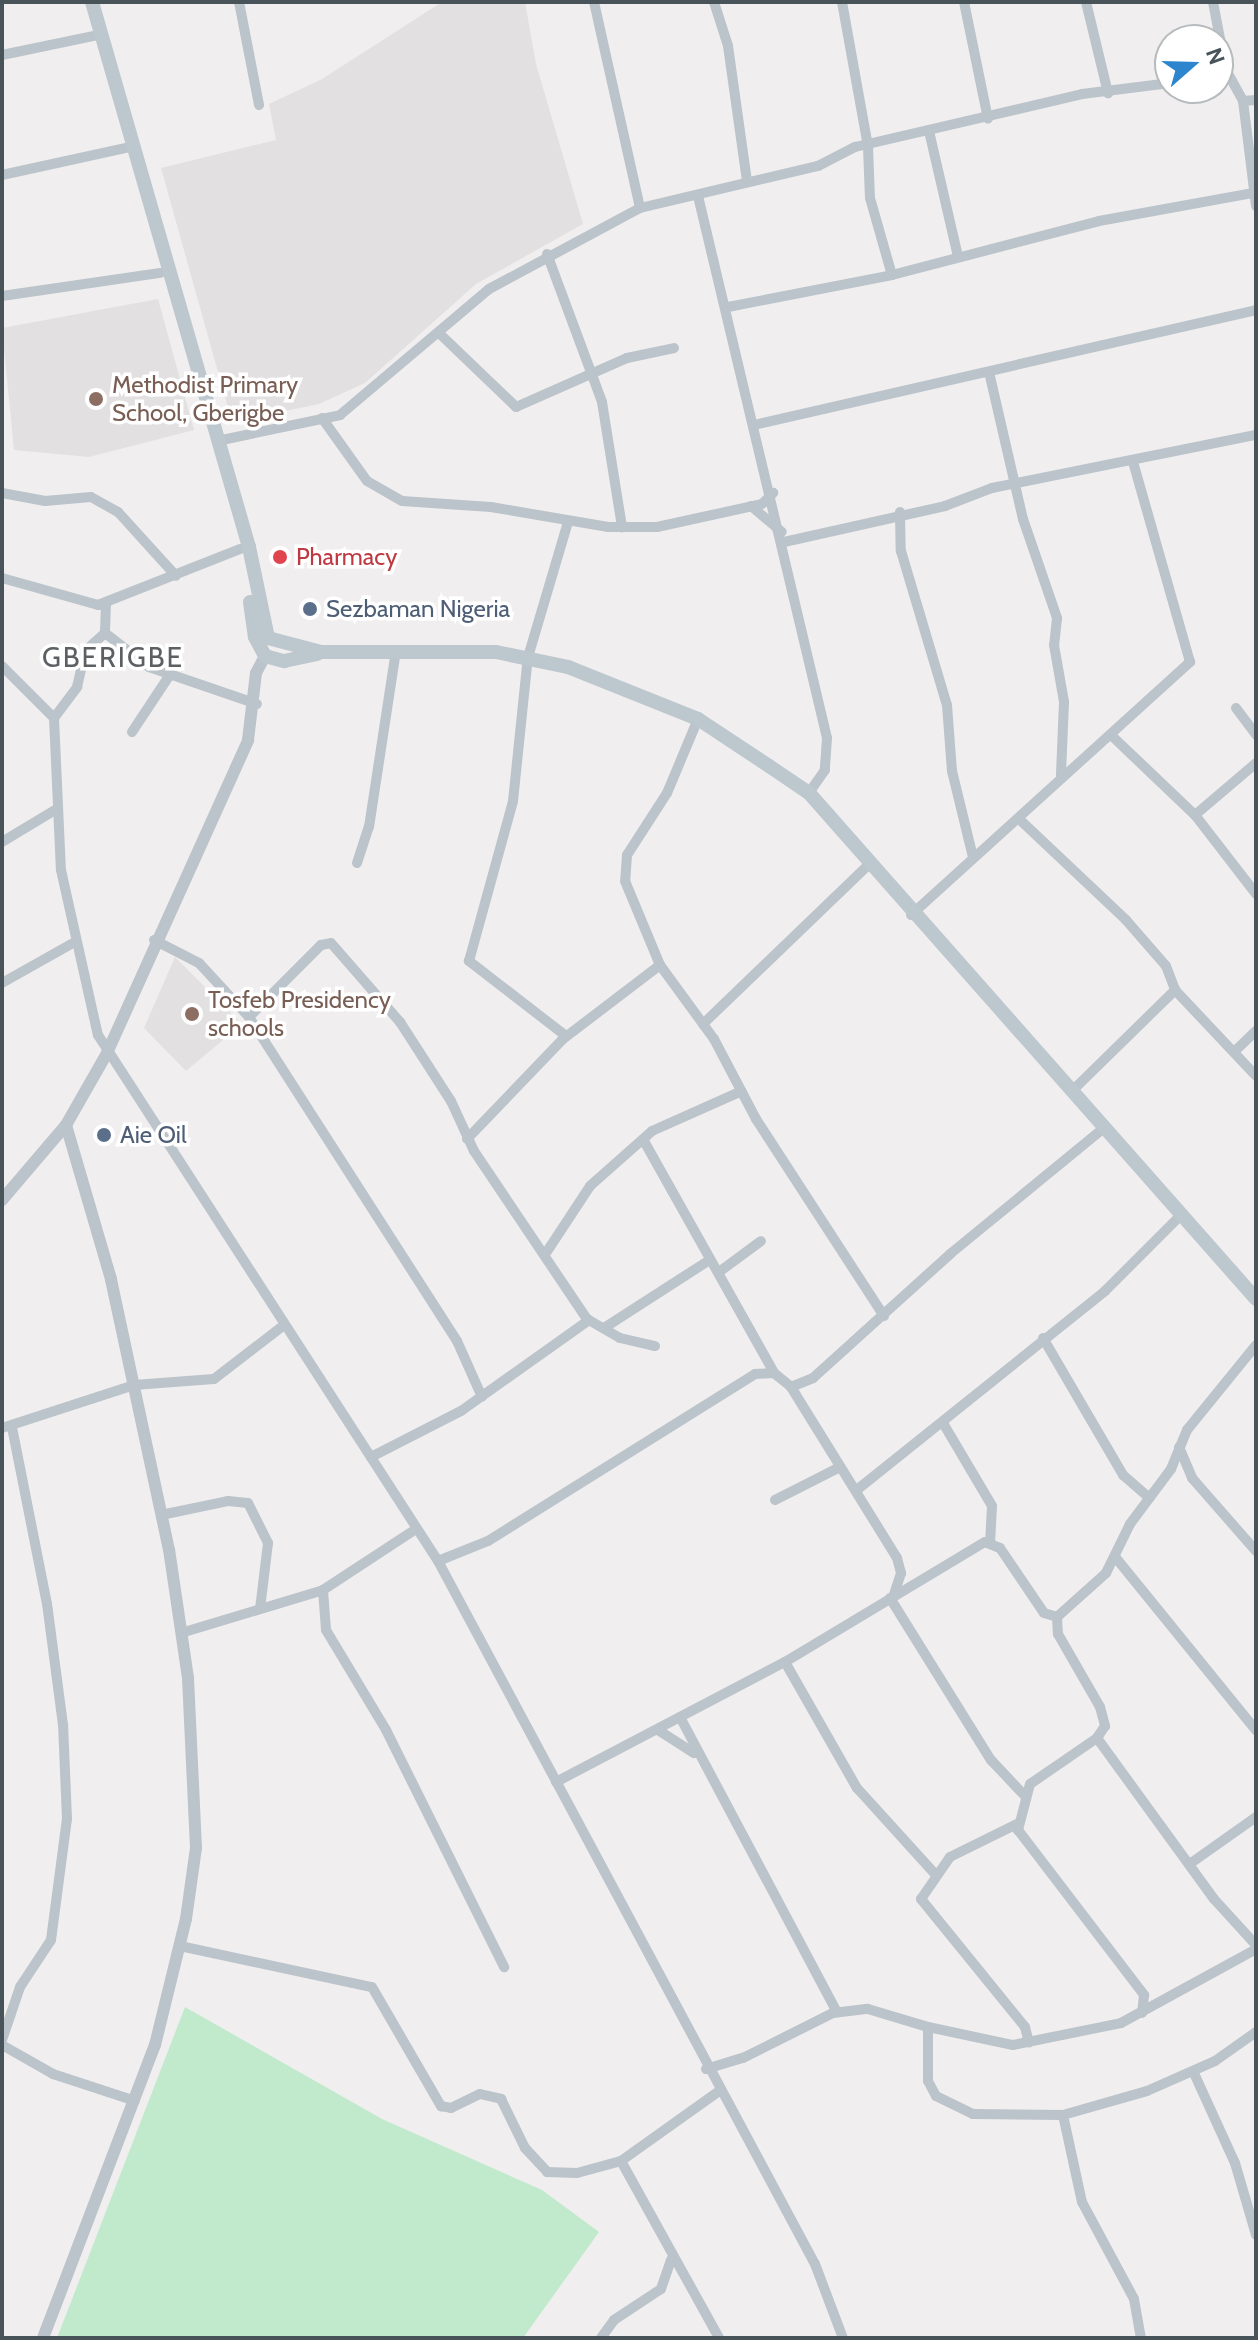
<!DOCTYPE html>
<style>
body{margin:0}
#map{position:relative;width:1258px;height:2340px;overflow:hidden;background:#f1eeef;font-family:Cabin,sans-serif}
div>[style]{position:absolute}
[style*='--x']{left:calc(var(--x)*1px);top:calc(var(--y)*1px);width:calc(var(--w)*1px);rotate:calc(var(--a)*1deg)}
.education>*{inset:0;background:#e2e0e0}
.green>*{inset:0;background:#c1eacc}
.minor>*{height:10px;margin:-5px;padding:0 5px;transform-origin:5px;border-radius:5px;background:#bbc4ca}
.tertiary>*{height:12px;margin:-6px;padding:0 6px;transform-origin:6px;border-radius:6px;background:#bbc4ca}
.secondary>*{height:14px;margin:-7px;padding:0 7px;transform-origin:7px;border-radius:7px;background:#bcc7ce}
.dots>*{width:22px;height:22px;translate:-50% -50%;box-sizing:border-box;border:4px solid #fff;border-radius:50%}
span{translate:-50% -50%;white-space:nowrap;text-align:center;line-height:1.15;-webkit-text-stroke:7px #fff;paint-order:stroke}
.education-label{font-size:24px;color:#785e54}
.left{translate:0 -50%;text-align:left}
.health-label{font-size:24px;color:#be3a42}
.service-label{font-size:24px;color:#4e5e75}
.quarter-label{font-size:28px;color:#5c6062;letter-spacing:2px}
.frame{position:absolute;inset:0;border:4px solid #48545a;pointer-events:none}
.north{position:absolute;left:1154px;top:24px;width:80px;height:80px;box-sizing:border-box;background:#fff;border:2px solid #b6bbbd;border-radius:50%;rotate:70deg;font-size:22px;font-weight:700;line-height:32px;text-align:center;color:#48545a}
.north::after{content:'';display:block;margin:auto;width:28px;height:36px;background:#2c85cd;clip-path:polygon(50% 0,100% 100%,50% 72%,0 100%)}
</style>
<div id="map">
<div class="education">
<i style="clip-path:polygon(442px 2px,525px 2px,536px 64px,583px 224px,476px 284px,365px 383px,319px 404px,232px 422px,161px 168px,276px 140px,269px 104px,322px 79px)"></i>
<i style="clip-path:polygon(158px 299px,194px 430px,89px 457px,14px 450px,2px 328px)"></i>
<i style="clip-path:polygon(175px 957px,242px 1024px,186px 1071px,144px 1028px)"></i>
</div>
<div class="green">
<i style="clip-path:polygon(185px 2007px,382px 2119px,542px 2190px,599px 2232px,523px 2338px,57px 2338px)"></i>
</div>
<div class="minor">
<i style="--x:239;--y:2;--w:105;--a:79"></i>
<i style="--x:594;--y:2;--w:211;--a:77.4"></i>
<i style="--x:714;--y:2;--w:46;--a:72.3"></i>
<i style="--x:728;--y:46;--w:137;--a:82"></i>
<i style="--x:842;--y:2;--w:147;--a:79.8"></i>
<i style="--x:868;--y:147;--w:51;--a:87.8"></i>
<i style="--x:870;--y:198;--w:80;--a:74.1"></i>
<i style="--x:964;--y:2;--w:119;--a:78.4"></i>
<i style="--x:1086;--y:2;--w:94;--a:76.4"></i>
<i style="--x:1213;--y:2;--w:69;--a:79.2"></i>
<i style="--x:1226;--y:70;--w:35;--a:61"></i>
<i style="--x:1243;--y:101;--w:106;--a:82.9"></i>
<i style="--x:2;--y:55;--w:94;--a:-11.7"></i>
<i style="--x:1243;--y:101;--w:13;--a:-4"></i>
<i style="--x:929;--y:131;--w:129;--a:77"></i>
<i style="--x:2;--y:175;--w:127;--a:-12.3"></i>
<i style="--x:698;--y:196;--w:557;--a:76.61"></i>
<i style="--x:827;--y:738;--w:32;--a:94"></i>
<i style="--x:825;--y:770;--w:28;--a:125"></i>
<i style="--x:547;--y:254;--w:158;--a:69.6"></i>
<i style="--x:602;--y:402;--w:127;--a:80.9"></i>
<i style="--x:2;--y:296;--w:160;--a:-8.3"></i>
<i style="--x:728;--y:307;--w:167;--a:-11"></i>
<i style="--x:892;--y:275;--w:214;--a:-14.6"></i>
<i style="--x:1099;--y:221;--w:157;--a:-10.3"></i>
<i style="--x:441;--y:335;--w:104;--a:43.8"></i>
<i style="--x:516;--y:407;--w:121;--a:-23.8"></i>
<i style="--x:627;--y:358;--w:48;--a:-12"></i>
<i style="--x:989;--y:372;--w:151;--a:77"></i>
<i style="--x:1023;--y:519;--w:105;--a:71"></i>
<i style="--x:1057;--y:618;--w:27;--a:96"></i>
<i style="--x:1054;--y:645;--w:58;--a:80"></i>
<i style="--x:1064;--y:702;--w:73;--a:92.4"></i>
<i style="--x:322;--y:418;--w:77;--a:54.5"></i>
<i style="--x:367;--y:481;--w:40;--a:29.7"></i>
<i style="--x:402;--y:501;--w:89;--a:3.9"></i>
<i style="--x:491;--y:507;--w:119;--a:9.7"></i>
<i style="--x:608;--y:527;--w:49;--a:0"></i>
<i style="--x:657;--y:527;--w:107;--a:-12.4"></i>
<i style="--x:762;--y:504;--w:16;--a:-45"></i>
<i style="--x:754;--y:425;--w:515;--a:-12.9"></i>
<i style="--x:217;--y:441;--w:126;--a:-11.9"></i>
<i style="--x:340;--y:415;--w:195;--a:-40.2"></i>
<i style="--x:489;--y:289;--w:171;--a:-28.2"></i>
<i style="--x:640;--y:208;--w:183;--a:-13.3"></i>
<i style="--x:818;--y:166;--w:42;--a:-27.2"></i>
<i style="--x:855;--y:147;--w:233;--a:-13.1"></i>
<i style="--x:1082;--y:94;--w:89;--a:-7.1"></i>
<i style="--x:2;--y:493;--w:44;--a:10.5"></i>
<i style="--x:45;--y:501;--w:46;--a:-5"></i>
<i style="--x:91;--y:497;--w:31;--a:29"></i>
<i style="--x:118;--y:512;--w:86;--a:47.8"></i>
<i style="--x:751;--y:506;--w:40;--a:40"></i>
<i style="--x:900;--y:512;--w:39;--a:89"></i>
<i style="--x:901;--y:551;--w:161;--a:73.4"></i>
<i style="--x:947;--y:705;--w:66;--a:85.7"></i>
<i style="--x:952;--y:771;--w:89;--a:76.3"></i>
<i style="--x:784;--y:542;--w:165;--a:-12.6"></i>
<i style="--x:945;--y:506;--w:50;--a:-21"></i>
<i style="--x:992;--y:488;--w:269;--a:-11.4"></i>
<i style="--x:2;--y:578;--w:100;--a:15.7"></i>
<i style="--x:98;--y:605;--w:153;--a:-21.5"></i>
<i style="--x:106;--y:603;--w:30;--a:92"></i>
<i style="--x:105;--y:633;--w:56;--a:37.7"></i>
<i style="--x:149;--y:667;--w:114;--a:18.9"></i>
<i style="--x:2;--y:666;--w:74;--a:45"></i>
<i style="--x:54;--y:718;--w:152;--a:87.4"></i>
<i style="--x:61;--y:870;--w:169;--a:77.4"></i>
<i style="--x:98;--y:1035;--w:626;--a:57.12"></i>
<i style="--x:438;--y:1561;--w:798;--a:61.8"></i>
<i style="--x:815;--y:2264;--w:79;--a:69.3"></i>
<i style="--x:1236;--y:708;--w:34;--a:53"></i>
<i style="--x:54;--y:718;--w:39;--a:-53"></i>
<i style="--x:77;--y:687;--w:37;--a:-77"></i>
<i style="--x:85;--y:651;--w:27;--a:-42"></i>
<i style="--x:698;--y:719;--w:80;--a:112.7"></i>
<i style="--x:667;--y:793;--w:74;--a:122.8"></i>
<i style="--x:627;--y:855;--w:26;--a:94"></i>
<i style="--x:625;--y:881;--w:91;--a:67.4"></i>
<i style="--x:660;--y:965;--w:92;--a:53.9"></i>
<i style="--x:714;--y:1039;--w:90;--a:62.3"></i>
<i style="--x:756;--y:1119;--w:235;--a:57"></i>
<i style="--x:132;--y:732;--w:67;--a:-56.5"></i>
<i style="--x:1112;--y:736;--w:115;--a:43.6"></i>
<i style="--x:1195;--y:815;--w:100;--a:52.3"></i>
<i style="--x:1195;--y:815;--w:80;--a:-40.4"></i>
<i style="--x:1019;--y:819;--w:147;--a:43.3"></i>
<i style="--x:1126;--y:920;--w:61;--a:49"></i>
<i style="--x:1166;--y:966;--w:26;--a:69"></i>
<i style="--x:1175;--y:990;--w:118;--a:46.7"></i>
<i style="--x:2;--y:842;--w:62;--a:-31.1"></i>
<i style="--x:357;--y:863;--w:38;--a:-72"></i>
<i style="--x:369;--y:827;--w:179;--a:-81.3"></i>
<i style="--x:911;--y:915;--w:377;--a:-42.2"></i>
<i style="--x:1190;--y:662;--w:208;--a:-105.9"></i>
<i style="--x:154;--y:940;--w:51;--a:27.1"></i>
<i style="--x:199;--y:963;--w:74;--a:47.2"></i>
<i style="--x:249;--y:1017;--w:385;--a:57.3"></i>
<i style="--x:457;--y:1341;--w:61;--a:65.9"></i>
<i style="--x:2;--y:983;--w:81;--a:-29.4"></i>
<i style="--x:249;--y:1017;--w:102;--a:-45"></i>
<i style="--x:321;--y:945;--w:10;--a:-11"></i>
<i style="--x:331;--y:943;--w:105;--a:48.9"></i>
<i style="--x:400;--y:1022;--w:94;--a:57.2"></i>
<i style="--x:451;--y:1101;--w:55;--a:65.3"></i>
<i style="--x:474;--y:1151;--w:202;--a:56.1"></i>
<i style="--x:587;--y:1319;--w:38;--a:30"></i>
<i style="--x:620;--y:1338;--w:36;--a:13"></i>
<i style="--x:703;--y:1024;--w:231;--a:-43.9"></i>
<i style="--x:566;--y:1036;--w:123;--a:-142.3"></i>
<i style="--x:469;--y:961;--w:166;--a:-74.6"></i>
<i style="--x:513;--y:801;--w:145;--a:-84.1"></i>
<i style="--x:528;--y:657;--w:141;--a:-73.5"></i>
<i style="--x:1235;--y:1051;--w:29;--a:-44"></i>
<i style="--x:1071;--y:1092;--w:146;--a:-44.4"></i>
<i style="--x:467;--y:1139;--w:139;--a:-46.2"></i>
<i style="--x:563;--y:1039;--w:122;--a:-37.3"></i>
<i style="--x:644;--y:1141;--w:266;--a:60.7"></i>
<i style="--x:546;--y:1253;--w:80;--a:-56.7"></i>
<i style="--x:590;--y:1186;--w:83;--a:-41.6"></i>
<i style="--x:652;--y:1131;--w:98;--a:-24"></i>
<i style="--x:719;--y:1272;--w:52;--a:-36.4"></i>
<i style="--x:604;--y:1328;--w:124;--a:-32.8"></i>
<i style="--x:1043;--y:1338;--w:159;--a:59.7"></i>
<i style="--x:1123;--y:1475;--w:35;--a:41"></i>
<i style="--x:791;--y:1387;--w:201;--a:58.2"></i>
<i style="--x:897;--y:1558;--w:16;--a:75"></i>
<i style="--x:901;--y:1573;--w:23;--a:108"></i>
<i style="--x:943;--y:1423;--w:96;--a:59.4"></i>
<i style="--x:992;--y:1506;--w:36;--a:93"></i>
<i style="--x:2;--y:1428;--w:139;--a:-18"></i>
<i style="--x:134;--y:1385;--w:80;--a:-4.3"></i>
<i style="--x:214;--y:1379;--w:88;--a:-37.6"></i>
<i style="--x:1179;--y:1447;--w:34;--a:67"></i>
<i style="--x:1192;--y:1478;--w:97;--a:48.8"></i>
<i style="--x:371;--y:1457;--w:101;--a:-27.1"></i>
<i style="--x:461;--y:1411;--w:157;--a:-35.4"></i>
<i style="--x:858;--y:1489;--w:317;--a:-38.7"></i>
<i style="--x:1105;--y:1291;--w:106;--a:-45"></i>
<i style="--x:775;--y:1500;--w:73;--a:-26.9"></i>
<i style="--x:161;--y:1515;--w:68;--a:-11.8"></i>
<i style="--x:228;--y:1501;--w:20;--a:6"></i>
<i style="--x:248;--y:1503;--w:45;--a:63.4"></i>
<i style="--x:268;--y:1543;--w:66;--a:96.9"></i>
<i style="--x:1116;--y:1558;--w:222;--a:50.9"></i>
<i style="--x:438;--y:1561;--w:54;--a:-21.8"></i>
<i style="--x:488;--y:1541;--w:315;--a:-32"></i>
<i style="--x:755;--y:1374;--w:19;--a:-3"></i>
<i style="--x:774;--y:1373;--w:22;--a:39"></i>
<i style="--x:791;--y:1387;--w:24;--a:-22"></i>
<i style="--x:813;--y:1378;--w:185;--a:-42.1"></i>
<i style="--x:950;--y:1254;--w:199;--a:-39.3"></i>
<i style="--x:323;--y:1590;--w:40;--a:85.7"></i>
<i style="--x:326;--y:1630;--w:117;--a:59"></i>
<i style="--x:386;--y:1730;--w:265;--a:63.5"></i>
<i style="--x:890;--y:1598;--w:191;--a:58.1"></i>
<i style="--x:991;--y:1760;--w:48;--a:46.7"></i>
<i style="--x:1057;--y:1617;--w:17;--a:87"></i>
<i style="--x:1058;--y:1634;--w:84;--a:60.1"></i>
<i style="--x:1100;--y:1707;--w:20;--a:75"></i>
<i style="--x:1105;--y:1726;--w:14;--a:124"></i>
<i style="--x:1097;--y:1738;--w:81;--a:145.5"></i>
<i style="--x:1030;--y:1784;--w:48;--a:104.6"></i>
<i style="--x:1018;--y:1830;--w:208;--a:52.6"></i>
<i style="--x:1144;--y:1995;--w:18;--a:96"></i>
<i style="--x:1057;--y:1617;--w:66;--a:-41.9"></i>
<i style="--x:1106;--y:1573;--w:55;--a:-63.9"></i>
<i style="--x:1130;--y:1524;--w:69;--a:-53.3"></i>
<i style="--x:1171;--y:1469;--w:42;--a:-67.7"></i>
<i style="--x:1187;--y:1430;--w:109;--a:-50.9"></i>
<i style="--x:181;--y:1633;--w:148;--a:-16.8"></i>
<i style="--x:323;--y:1590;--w:111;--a:-33.3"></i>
<i style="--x:785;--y:1662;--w:145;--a:60.3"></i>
<i style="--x:857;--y:1788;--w:116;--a:47.8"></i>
<i style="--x:680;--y:1717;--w:334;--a:62"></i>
<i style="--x:658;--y:1730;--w:43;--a:32.6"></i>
<i style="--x:1097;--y:1738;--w:199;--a:54"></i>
<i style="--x:1214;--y:1899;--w:62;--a:47.6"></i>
<i style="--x:556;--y:1782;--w:259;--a:-27.7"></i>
<i style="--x:785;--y:1662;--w:233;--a:-31"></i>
<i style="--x:985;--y:1542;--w:16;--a:22"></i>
<i style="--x:1000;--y:1548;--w:78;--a:55.9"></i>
<i style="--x:1044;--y:1613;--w:14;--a:17"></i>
<i style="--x:1017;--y:1824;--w:75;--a:153.8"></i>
<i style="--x:950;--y:1857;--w:51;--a:124.6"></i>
<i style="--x:921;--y:1899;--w:165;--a:50.9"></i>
<i style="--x:1025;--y:2027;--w:16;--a:76"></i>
<i style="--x:1191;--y:1863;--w:80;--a:-35.3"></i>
<i style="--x:180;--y:1946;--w:196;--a:12.1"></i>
<i style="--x:372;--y:1987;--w:138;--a:59.9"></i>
<i style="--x:441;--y:2106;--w:10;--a:11"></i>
<i style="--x:451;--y:2108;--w:32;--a:-26"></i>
<i style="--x:480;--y:2094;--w:22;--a:13"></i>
<i style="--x:501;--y:2099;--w:55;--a:63.9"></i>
<i style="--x:525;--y:2148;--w:33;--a:47"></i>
<i style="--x:547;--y:2172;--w:30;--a:2"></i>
<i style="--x:577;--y:2173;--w:46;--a:-15.3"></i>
<i style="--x:621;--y:2161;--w:120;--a:-35.5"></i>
<i style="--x:928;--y:2027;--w:87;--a:12"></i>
<i style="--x:1013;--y:2045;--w:110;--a:-11.5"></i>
<i style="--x:1121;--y:2023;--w:154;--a:-28.7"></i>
<i style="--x:2;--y:2040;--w:56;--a:-71.2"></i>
<i style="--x:20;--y:1987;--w:56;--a:-56.6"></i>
<i style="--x:51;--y:1940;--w:122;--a:-82.5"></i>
<i style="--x:67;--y:1819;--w:94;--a:-92.4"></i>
<i style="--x:63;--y:1725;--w:122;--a:-97.5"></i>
<i style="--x:47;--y:1604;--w:180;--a:-101.2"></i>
<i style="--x:2;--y:2045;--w:59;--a:29.6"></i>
<i style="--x:53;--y:2074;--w:86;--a:18.2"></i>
<i style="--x:706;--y:2069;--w:39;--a:-17"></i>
<i style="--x:743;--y:2058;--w:101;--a:-26.6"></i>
<i style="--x:833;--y:2013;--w:35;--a:-7"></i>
<i style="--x:868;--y:2009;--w:63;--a:16.7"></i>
<i style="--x:928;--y:2027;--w:54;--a:90"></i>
<i style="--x:928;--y:2081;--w:17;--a:62"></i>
<i style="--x:936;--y:2096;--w:41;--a:25.9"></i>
<i style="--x:973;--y:2114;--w:90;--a:0.6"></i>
<i style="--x:1063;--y:2115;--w:87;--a:-15.9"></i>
<i style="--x:1147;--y:2091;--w:74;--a:-23.8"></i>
<i style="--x:1215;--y:2061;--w:50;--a:-35.3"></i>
<i style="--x:1193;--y:2071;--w:101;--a:65.5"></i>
<i style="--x:1235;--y:2163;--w:75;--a:73.7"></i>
<i style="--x:1063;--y:2115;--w:89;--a:77.7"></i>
<i style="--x:1082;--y:2202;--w:110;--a:61.8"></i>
<i style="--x:1134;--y:2299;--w:40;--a:80"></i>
<i style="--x:621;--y:2161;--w:202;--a:61"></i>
<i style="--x:601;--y:2338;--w:22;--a:-54"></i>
<i style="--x:614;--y:2320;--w:56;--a:-33.4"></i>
<i style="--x:661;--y:2289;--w:31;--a:-71"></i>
</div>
<div class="tertiary">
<i style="--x:2;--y:1200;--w:99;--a:-49.5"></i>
<i style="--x:66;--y:1125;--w:83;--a:-60.3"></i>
<i style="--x:107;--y:1053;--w:343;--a:-65.7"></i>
<i style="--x:248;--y:740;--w:67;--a:-83.2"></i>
<i style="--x:256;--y:673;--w:19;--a:-62"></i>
<i style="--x:43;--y:2338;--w:314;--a:-69.1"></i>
<i style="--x:155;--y:2045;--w:130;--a:-76.2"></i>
<i style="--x:186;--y:1919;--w:72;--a:-82"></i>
<i style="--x:196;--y:1848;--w:170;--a:-92.7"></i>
<i style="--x:188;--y:1678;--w:129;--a:-98.4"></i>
<i style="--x:169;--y:1550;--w:277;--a:-102.1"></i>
<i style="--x:111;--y:1279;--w:160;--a:-106.3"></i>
</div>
<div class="secondary">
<i style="--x:92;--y:2;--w:567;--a:73.93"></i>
<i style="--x:249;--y:547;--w:93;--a:78.2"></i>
<i style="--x:268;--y:638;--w:55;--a:14.8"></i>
<i style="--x:321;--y:652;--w:175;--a:0"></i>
<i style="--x:496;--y:652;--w:74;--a:11.8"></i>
<i style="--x:568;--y:667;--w:140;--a:21.8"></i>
<i style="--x:698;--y:719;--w:85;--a:33.5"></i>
<i style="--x:769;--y:766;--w:48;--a:34"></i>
<i style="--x:809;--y:793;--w:675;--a:48.54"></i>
<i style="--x:250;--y:602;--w:35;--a:82"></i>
<i style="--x:255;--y:637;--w:21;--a:62"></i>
<i style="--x:265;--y:656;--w:20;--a:15"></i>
<i style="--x:284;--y:661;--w:34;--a:-12"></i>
</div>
<div class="dots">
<i style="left:96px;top:399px;background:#8d6e63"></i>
<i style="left:280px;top:557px;background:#e0444e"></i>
<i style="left:310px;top:609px;background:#5c6f8a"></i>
<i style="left:192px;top:1014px;background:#8d6e63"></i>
<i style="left:104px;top:1135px;background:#5c6f8a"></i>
</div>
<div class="education-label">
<span class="left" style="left:112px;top:399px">Methodist Primary<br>School, Gberigbe</span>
<span class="left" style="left:208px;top:1014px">Tosfeb Presidency<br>schools</span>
</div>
<div class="health-label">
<span class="left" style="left:296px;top:557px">Pharmacy</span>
</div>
<div class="service-label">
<span class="left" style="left:326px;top:609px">Sezbaman Nigeria</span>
<span class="left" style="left:120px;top:1135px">Aie Oil</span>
</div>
<div class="quarter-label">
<span style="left:113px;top:657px">GBERIGBE</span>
</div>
<div class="frame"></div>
<div class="north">N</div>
</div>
